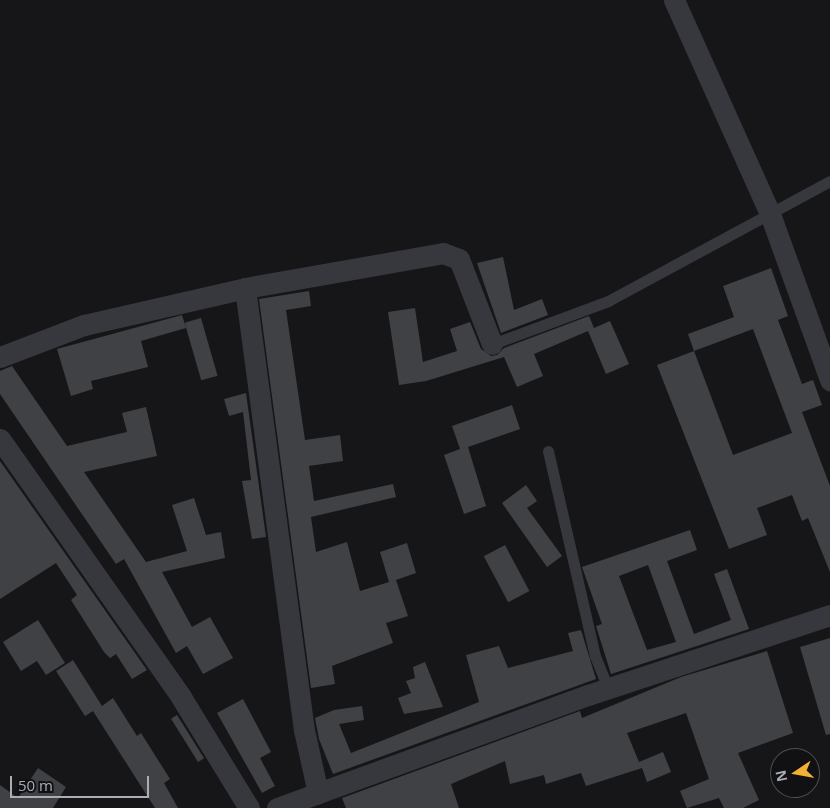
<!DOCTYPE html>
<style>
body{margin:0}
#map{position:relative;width:830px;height:808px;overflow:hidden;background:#161618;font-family:"Open Sans",sans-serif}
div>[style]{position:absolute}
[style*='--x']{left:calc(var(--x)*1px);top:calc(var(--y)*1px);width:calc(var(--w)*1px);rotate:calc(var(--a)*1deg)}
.building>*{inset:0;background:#404145;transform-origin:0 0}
.lane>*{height:11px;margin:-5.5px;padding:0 5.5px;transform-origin:5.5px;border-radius:5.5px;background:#37383d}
.street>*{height:21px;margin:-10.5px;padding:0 10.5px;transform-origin:10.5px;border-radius:10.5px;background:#37383d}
span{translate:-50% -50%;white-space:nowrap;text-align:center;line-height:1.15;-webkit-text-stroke:4.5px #111113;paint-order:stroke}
.north{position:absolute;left:770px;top:748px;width:50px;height:50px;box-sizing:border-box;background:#111113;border:1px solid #4d4f55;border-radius:50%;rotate:258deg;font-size:14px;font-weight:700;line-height:20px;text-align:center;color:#a8adb8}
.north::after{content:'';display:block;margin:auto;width:18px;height:22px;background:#f2b134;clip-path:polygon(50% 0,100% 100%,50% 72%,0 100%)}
.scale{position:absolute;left:10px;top:776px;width:139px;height:22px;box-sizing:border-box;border:2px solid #a8adb8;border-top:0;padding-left:6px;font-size:15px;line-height:18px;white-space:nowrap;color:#a8adb8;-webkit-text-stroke:4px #111113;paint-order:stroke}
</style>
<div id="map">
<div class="building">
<i style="clip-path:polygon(503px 257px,514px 310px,542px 299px,548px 315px,501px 333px,477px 263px)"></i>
<i style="clip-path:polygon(evenodd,771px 268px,788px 316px,778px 320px,802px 384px,813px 380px,822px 405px,802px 412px,830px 486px,830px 572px,808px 518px,802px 521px,792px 495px,757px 508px,767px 535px,729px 549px,657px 365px,694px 351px,688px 334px,734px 317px,723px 286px,771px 268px,753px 329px,792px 433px,733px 455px,694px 351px,753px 329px)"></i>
<i style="clip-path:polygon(309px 291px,311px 306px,286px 310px,305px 440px,340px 435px,343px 461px,309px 466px,314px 501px,393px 484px,396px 497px,311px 517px,316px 552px,347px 542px,360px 591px,389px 582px,380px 552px,407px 543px,416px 573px,396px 580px,408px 616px,386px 623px,393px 643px,332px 666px,335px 684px,311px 688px,259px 299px)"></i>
<i style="clip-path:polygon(415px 308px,423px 362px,457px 351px,450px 329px,470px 322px,481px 349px,491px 356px,497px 355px,504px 348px,589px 316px,594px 328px,610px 321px,629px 364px,606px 374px,588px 331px,534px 354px,543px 376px,517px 387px,504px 357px,426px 381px,399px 385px,388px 312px)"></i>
<i style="clip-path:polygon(182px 315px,186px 328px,141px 341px,148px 367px,91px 381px,93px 389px,71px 396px,57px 349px)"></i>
<i style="left:201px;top:318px;width:60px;height:17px;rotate:74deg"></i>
<i style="clip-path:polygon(12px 366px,67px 446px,127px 432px,122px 413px,146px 407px,157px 456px,84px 472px,146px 562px,187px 551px,172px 505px,194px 498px,206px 535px,221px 532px,225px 558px,162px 572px,192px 627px,210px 617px,233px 658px,203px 674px,187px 646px,176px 653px,124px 559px,116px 564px,0 394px,0 371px)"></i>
<i style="clip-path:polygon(246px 393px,266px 537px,252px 539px,242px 481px,251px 480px,243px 412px,229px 416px,224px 399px)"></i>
<i style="clip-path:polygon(512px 405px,520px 429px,468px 447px,486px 506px,464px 514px,444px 455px,460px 449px,452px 426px)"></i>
<i style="clip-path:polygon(0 461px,147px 670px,132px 679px,116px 654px,110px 658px,104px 652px,71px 600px,77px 595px,56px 563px,0 599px)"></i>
<i style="clip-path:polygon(526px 485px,537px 501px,527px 508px,562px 556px,547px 567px,502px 503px)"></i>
<i style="clip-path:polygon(evenodd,690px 530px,697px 550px,667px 561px,694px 634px,731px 620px,714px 574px,727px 569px,749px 629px,611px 674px,596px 626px,602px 624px,582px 567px,690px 530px,648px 565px,676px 642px,647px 650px,619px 576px,648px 565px)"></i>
<i style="left:505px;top:545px;width:52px;height:24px;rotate:62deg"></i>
<i style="clip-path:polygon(38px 620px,65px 663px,46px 675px,37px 661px,21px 671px,3px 642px)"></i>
<i style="clip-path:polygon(581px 630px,596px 679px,333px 774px,319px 739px,315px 718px,334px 710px,362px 706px,364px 720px,339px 724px,351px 753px,479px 702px,466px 655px,499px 646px,508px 668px,573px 651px,568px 633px)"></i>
<i style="clip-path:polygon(830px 638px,830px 734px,826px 735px,800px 647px)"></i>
<i style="clip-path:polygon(767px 651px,793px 733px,738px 753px,759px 800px,743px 808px,724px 808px,719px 798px,687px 808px,680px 791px,709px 779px,686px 713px,627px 733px,639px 762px,663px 752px,671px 772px,647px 782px,642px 768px,586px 786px,581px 773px,546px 784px,544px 775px,510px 784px,505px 761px,451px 784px,459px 808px,346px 808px,342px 798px,580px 711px,582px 718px,681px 677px)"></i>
<i style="clip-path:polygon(73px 660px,102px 706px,113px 698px,137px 736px,141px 733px,170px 779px,164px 783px,178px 808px,155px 808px,93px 711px,85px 716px,56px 671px)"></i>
<i style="clip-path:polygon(425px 662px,443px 707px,404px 714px,398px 698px,411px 693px,406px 681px,415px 678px,413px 667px)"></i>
<i style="clip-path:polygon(243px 699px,271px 752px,260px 758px,275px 786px,262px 793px,217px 713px)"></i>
<i style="left:177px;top:715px;width:51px;height:7px;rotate:58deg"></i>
<i style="clip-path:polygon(38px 768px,66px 787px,53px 808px,0 808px,0 785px,18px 798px)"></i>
</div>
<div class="lane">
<i style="--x:492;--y:344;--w:124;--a:-20.3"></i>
<i style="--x:608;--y:301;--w:252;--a:-28.4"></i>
<i style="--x:548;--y:451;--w:210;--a:77.1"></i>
<i style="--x:595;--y:656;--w:35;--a:68"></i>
</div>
<div class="street">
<i style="--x:674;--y:0;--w:235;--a:65.8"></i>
<i style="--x:770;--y:214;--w:177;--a:70.1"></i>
<i style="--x:245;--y:288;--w:446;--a:82.4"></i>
<i style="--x:304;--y:730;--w:65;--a:77.5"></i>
<i style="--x:0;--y:357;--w:90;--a:-20.9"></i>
<i style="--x:84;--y:325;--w:165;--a:-12.9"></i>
<i style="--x:245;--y:288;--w:201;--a:-10"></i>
<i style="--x:443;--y:253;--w:17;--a:21"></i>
<i style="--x:459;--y:259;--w:91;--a:68.8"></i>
<i style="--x:0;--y:439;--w:315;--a:54.9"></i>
<i style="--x:181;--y:697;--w:130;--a:58.5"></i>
<i style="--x:277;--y:808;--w:331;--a:-20"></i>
<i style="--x:588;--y:695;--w:255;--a:-18.3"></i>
</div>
<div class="north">N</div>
<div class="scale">50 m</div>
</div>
